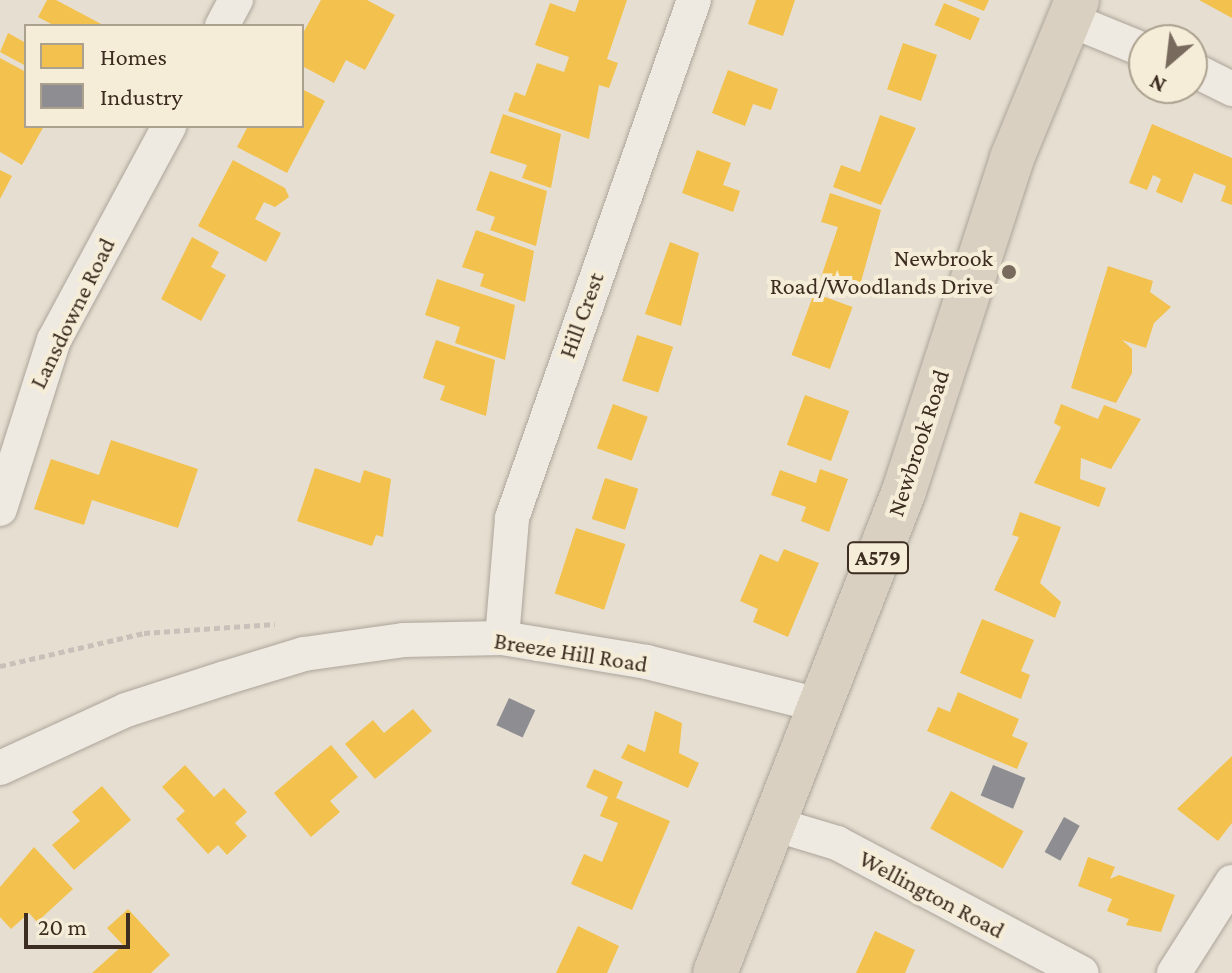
<!DOCTYPE html>
<style>
body{margin:0}
#map{position:relative;width:1232px;height:973px;overflow:hidden;background:#e6dfd1;font-family:"Crimson Pro",serif}
div>[style]{position:absolute}
[style*='--x']{left:calc(var(--x)*1px);top:calc(var(--y)*1px);width:calc(var(--w)*1px);rotate:calc(var(--a)*1deg)}
.homes>*{inset:0;background:#f2c14e;transform-origin:0 0}
.industry>*{inset:0;background:#8d8d92;transform-origin:0 0}
.path>*{height:5px;margin-top:-2.5px;transform-origin:0;background:repeating-linear-gradient(90deg,#c7c1b9 0 6px,transparent 0 10px)}
.roads{filter:drop-shadow(0 0 2px #aca499) drop-shadow(0 0 2px #aca499)}
.street>*{height:34px;margin:-17px;padding:0 17px;transform-origin:17px;border-radius:17px;background:#eeeae2}
.highway>*{height:44px;margin:-22px;padding:0 22px;transform-origin:22px;border-radius:22px;background:#d9d0c2}
.dots>*{width:22px;height:22px;translate:-50% -50%;box-sizing:border-box;border:4px solid #f6edd8;border-radius:50%}
span{translate:-50% -50%;white-space:nowrap;text-align:center;line-height:1.15;-webkit-text-stroke:8px #f6edd8;paint-order:stroke}
.shield-label span{padding:2px 6px;background:#f6edd8;border:2px solid;border-radius:6px;-webkit-text-stroke-width:0}
.shield-label{font-size:22px;color:#3c2d20;font-weight:700}
.poi-label{font-size:24px;color:#3c2d20}
.right{translate:-100% -50%;text-align:right}
.street-label{font-size:24px;color:#3c2d20}
.legend{position:absolute;left:24px;top:24px;width:280px;height:104px;box-sizing:border-box;background:#f6edd8;border:2px solid #aca08e;margin:0;padding:10px 14px;list-style:none;font-size:24px;color:#3c2d20}
.legend li{display:flex;align-items:center;gap:16px;height:40px}
.legend b{width:40px;border:2px solid #aca08e}
.north{position:absolute;left:1128px;top:24px;width:80px;height:80px;box-sizing:border-box;background:#f6edd8;border:2px solid #aca08e;border-radius:50%;rotate:208deg;font-size:22px;font-weight:700;line-height:32px;text-align:center;color:#3c2d20}
.north::after{content:'';display:block;margin:auto;width:28px;height:36px;background:#786b5e;clip-path:polygon(50% 0,100% 100%,50% 72%,0 100%)}
.scale{position:absolute;left:24px;top:913px;width:106px;height:36px;box-sizing:border-box;border:4px solid #3c2d20;border-top:0;padding-left:10px;font-size:24px;line-height:28px;white-space:nowrap;color:#3c2d20;-webkit-text-stroke:6px #f6edd8;paint-order:stroke}
</style>
<div id="map">
<div class="homes">
<i style="clip-path:polygon(47px 0,56px 0,105px 26px,55px 26px,38px 17px)"></i>
<i style="clip-path:polygon(321px 0,367px 0,395px 15px,365px 70px,346px 60px,334px 83px,302px 66px,302px 35px)"></i>
<i style="clip-path:polygon(579px 0,627px 0,607px 59px,618px 63px,609px 88px,599px 85px,589px 139px,508px 111px,515px 92px,525px 96px,537px 63px,564px 72px,569px 57px,535px 45px,550px 3px,575px 12px)"></i>
<i style="clip-path:polygon(756px 0,795px 0,783px 36px,748px 24px)"></i>
<i style="clip-path:polygon(957px 0,989px 0,984px 11px)"></i>
<i style="clip-path:polygon(1199px 0,1232px 0,1232px 18px)"></i>
<i style="left:944px;top:3px;width:39px;height:24px;rotate:23deg"></i>
<i style="clip-path:polygon(8px 33px,26px 43px,26px 66px,0 52px)"></i>
<i style="left:903px;top:43px;width:36px;height:49px;rotate:19deg"></i>
<i style="clip-path:polygon(0 58px,26px 72px,26px 126px,44px 126px,22px 165px,0 152px)"></i>
<i style="clip-path:polygon(728px 70px,778px 89px,771px 110px,753px 104px,745px 126px,712px 113px)"></i>
<i style="clip-path:polygon(302px 89px,325px 101px,287px 173px,237px 147px,248px 126px,302px 126px)"></i>
<i style="clip-path:polygon(503px 114px,561px 134px,551px 188px,522px 178px,527px 165px,490px 153px)"></i>
<i style="clip-path:polygon(880px 115px,916px 128px,881px 205px,833px 187px,841px 165px,860px 172px)"></i>
<i style="clip-path:polygon(1152px 124px,1232px 158px,1232px 205px,1221px 201px,1226px 186px,1194px 173px,1182px 203px,1156px 192px,1161px 179px,1153px 175px,1147px 190px,1129px 183px)"></i>
<i style="clip-path:polygon(697px 150px,731px 163px,723px 185px,740px 191px,733px 212px,682px 193px)"></i>
<i style="clip-path:polygon(233px 160px,285px 188px,289px 197px,275px 207px,264px 202px,255px 219px,281px 233px,266px 262px,198px 226px)"></i>
<i style="clip-path:polygon(0 170px,12px 176px,0 199px)"></i>
<i style="clip-path:polygon(490px 171px,547px 191px,536px 246px,490px 230px,495px 217px,476px 210px)"></i>
<i style="clip-path:polygon(830px 193px,881px 210px,857px 296px,819px 283px,838px 227px,821px 222px)"></i>
<i style="clip-path:polygon(476px 230px,534px 251px,525px 302px,480px 286px,484px 274px,462px 267px)"></i>
<i style="clip-path:polygon(192px 237px,219px 252px,211px 267px,226px 275px,201px 321px,161px 299px)"></i>
<i style="clip-path:polygon(670px 242px,699px 253px,681px 326px,645px 314px)"></i>
<i style="clip-path:polygon(1108px 266px,1153px 281px,1150px 292px,1171px 307px,1154px 323px,1146px 348px,1122px 340px,1132px 349px,1132px 373px,1116px 403px,1071px 388px)"></i>
<i style="clip-path:polygon(437px 279px,515px 305px,505px 360px,455px 343px,460px 327px,425px 315px)"></i>
<i style="left:814px;top:293px;width:41px;height:66px;rotate:20deg"></i>
<i style="left:637px;top:335px;width:38px;height:48px;rotate:18deg"></i>
<i style="clip-path:polygon(436px 340px,495px 360px,486px 416px,440px 400px,445px 386px,423px 378px)"></i>
<i style="left:805px;top:395px;width:47px;height:53px;rotate:20deg"></i>
<i style="left:613px;top:404px;width:37px;height:47px;rotate:20deg"></i>
<i style="clip-path:polygon(1061px 404px,1098px 419px,1104px 405px,1141px 419px,1111px 469px,1081px 458px,1080px 479px,1106px 488px,1099px 507px,1034px 483px,1061px 427px,1054px 423px)"></i>
<i style="clip-path:polygon(111px 440px,198px 469px,178px 528px,92px 500px,84px 525px,34px 509px,51px 459px,99px 475px)"></i>
<i style="clip-path:polygon(315px 468px,360px 483px,364px 470px,391px 479px,383px 537px,376px 535px,372px 546px,297px 521px)"></i>
<i style="clip-path:polygon(820px 469px,848px 479px,829px 532px,801px 521px,806px 507px,771px 495px,780px 470px,816px 483px)"></i>
<i style="left:605px;top:478px;width:35px;height:43px;rotate:18deg"></i>
<i style="clip-path:polygon(1020px 512px,1061px 527px,1040px 583px,1061px 602px,1055px 618px,994px 590px,1019px 537px,1012px 535px)"></i>
<i style="left:576px;top:528px;width:52px;height:69px;rotate:18deg"></i>
<i style="clip-path:polygon(784px 549px,819px 563px,788px 637px,753px 622px,758px 609px,740px 601px,760px 554px,778px 562px)"></i>
<i style="clip-path:polygon(982px 619px,1034px 640px,1021px 671px,1030px 675px,1021px 699px,960px 673px)"></i>
<i style="clip-path:polygon(958px 692px,1019px 719px,1012px 736px,1028px 743px,1017px 769px,927px 731px,938px 707px,950px 712px)"></i>
<i style="clip-path:polygon(413px 709px,432px 731px,375px 779px,345px 744px,373px 720px,384px 733px)"></i>
<i style="clip-path:polygon(655px 711px,682px 723px,679px 753px,699px 763px,688px 788px,621px 758px,628px 744px,645px 752px)"></i>
<i style="clip-path:polygon(331px 745px,358px 777px,330px 801px,340px 812px,311px 837px,274px 793px)"></i>
<i style="clip-path:polygon(1232px 756px,1232px 823px,1218px 841px,1177px 809px)"></i>
<i style="clip-path:polygon(185px 765px,214px 797px,224px 788px,247px 812px,235px 823px,247px 836px,227px 855px,218px 845px,208px 854px,176px 819px,185px 811px,162px 787px)"></i>
<i style="clip-path:polygon(594px 769px,623px 782px,616px 798px,670px 821px,632px 910px,571px 884px,584px 854px,602px 862px,618px 823px,600px 816px,608px 797px,586px 787px)"></i>
<i style="clip-path:polygon(102px 786px,131px 820px,74px 870px,52px 845px,80px 821px,72px 812px)"></i>
<i style="left:951px;top:791px;width:83px;height:43px;rotate:29deg"></i>
<i style="clip-path:polygon(34px 847px,73px 889px,37px 922px,29px 913px,11px 929px,0 917px,0 887px)"></i>
<i style="clip-path:polygon(1088px 857px,1115px 867px,1110px 879px,1119px 875px,1175px 895px,1161px 932px,1126px 925px,1129px 919px,1107px 911px,1112px 899px,1078px 886px)"></i>
<i style="clip-path:polygon(128px 909px,170px 955px,151px 973px,92px 973px,123px 945px,107px 928px)"></i>
<i style="clip-path:polygon(578px 926px,619px 946px,607px 973px,556px 973px)"></i>
<i style="clip-path:polygon(875px 931px,915px 950px,905px 973px,856px 973px)"></i>
</div>
<div class="industry">
<i style="left:509px;top:698px;width:29px;height:30px;rotate:25deg"></i>
<i style="left:993px;top:765px;width:35px;height:33px;rotate:22deg"></i>
<i style="left:1064px;top:817px;width:18px;height:40px;rotate:29deg"></i>
</div>
<div class="path">
<i style="--x:0;--y:666;--w:148;--a:-12.9"></i>
<i style="--x:144;--y:633;--w:131;--a:-3.9"></i>
</div>
<div class="roads">
<div class="street">
<i style="--x:1068;--y:19;--w:82;--a:22.2"></i>
<i style="--x:222;--y:26;--w:30;--a:-62"></i>
<i style="--x:1192;--y:69;--w:45;--a:26.6"></i>
<i style="--x:0;--y:509;--w:177;--a:-72.3"></i>
<i style="--x:54;--y:340;--w:243;--a:-61.7"></i>
<i style="--x:502;--y:638;--w:120;--a:-85.2"></i>
<i style="--x:512;--y:518;--w:549;--a:-70.64"></i>
<i style="--x:0;--y:768;--w:139;--a:-24.7"></i>
<i style="--x:126;--y:710;--w:104;--a:-17.9"></i>
<i style="--x:225;--y:678;--w:83;--a:-16.9"></i>
<i style="--x:304;--y:654;--w:100;--a:-8"></i>
<i style="--x:403;--y:640;--w:99;--a:-1.2"></i>
<i style="--x:502;--y:638;--w:147;--a:9.4"></i>
<i style="--x:647;--y:662;--w:181;--a:14"></i>
<i style="--x:777;--y:825;--w:63;--a:16.7"></i>
<i style="--x:837;--y:843;--w:277;--a:28"></i>
<i style="--x:1174;--y:973;--w:108;--a:-57.5"></i>
</div>
<div class="highway">
<i style="--x:715;--y:973;--w:518;--a:-68.59"></i>
<i style="--x:904;--y:491;--w:350;--a:-72"></i>
<i style="--x:1012;--y:158;--w:171;--a:-67.6"></i>
</div>
</div>
<div class="dots">
<i style="left:1009px;top:272px;background:#786b5e"></i>
</div>
<div class="shield-label">
<span style="left:878px;top:558px">A579</span>
</div>
<div class="poi-label">
<span class="right" style="left:993px;top:272px">Newbrook<br>Road/Woodlands Drive</span>
</div>
<div class="street-label">
<span style="left:72px;top:313px;rotate:-64deg">Lansdowne Road</span>
<span style="left:581px;top:315px;rotate:-70deg">Hill Crest</span>
<span style="left:918px;top:443px;rotate:-72deg">Newbrook Road</span>
<span style="left:571px;top:652px;rotate:9deg">Breeze Hill Road</span>
<span style="left:932px;top:894px;rotate:28deg">Wellington Road</span>
</div>
<ul class="legend">
<li><b style="height:22px;background:#f2c14e"></b>Homes</li>
<li><b style="height:22px;background:#8d8d92"></b>Industry</li>
</ul>
<div class="north">N</div>
<div class="scale">20 m</div>
</div>
